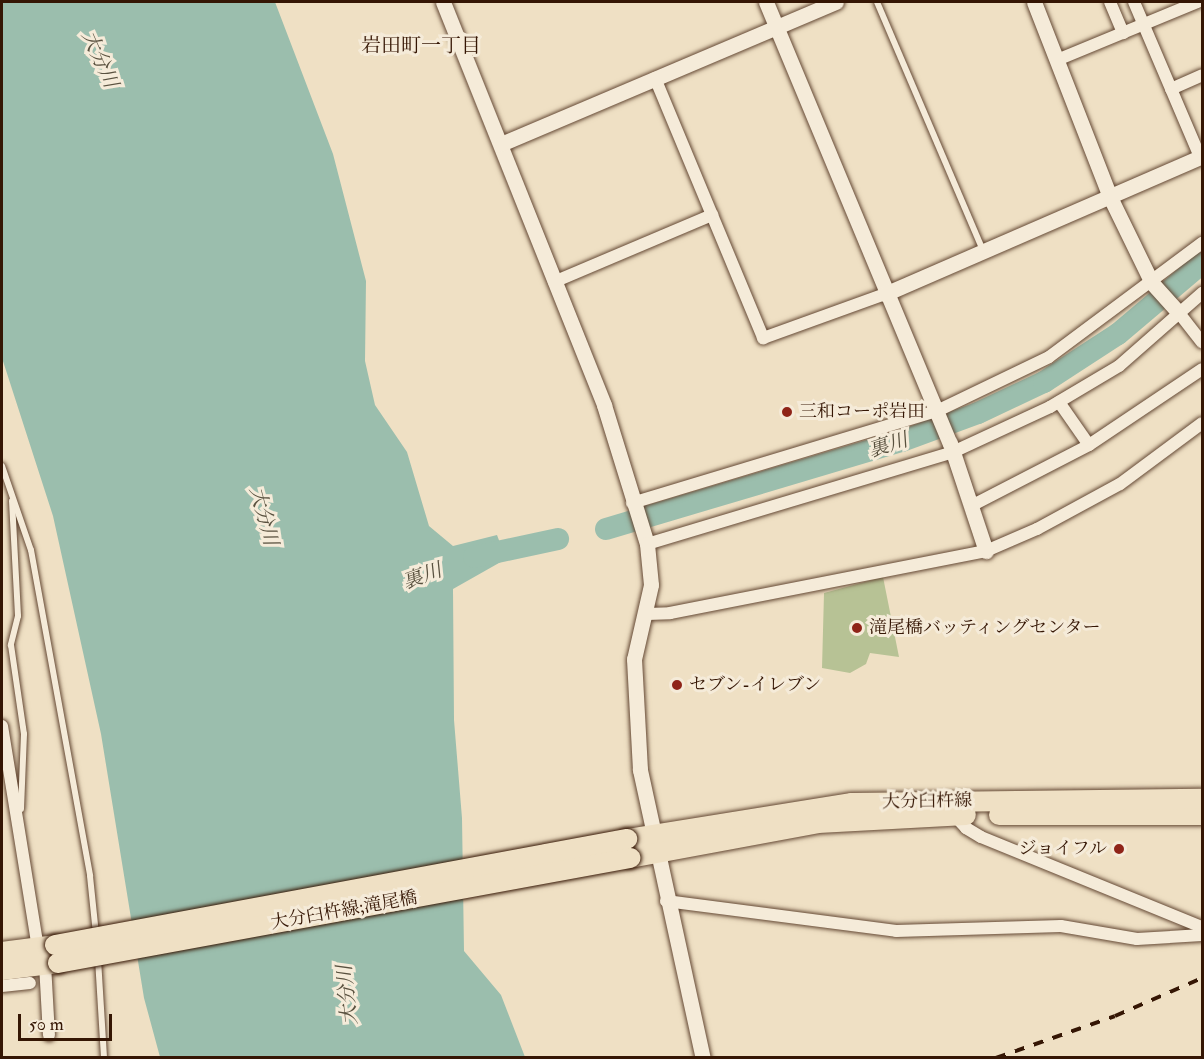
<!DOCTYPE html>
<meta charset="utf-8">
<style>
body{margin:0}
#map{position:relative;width:1204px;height:1059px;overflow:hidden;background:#efe0c4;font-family:"IM FELL Double Pica","Noto Serif JP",serif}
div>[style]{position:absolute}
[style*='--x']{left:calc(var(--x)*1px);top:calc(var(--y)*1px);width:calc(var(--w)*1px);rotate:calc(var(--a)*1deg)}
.green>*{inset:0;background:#b7c295}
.water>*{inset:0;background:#9bbead}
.river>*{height:22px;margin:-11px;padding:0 11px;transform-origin:11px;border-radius:11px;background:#9bbead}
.roads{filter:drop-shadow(0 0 2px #644834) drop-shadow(0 0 2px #644834)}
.service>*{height:6px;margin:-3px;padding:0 3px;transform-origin:3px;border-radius:3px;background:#f5ebd9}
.minor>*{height:12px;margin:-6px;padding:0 6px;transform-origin:6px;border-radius:6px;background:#f5ebd9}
.tertiary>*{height:15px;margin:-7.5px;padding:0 7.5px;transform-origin:7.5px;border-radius:7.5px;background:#f5ebd9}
.primary>*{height:20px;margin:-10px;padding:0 10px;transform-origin:10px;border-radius:10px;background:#efe0c4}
.rail>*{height:4px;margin-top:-2px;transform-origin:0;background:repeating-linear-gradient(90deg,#351604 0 10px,transparent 0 20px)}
.bridges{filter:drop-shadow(0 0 2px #351604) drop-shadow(0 0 2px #351604)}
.primary-bridge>*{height:20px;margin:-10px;padding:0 10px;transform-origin:10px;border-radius:10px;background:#efe0c4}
.dots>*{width:16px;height:16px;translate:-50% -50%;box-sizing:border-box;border:3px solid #f5ebd9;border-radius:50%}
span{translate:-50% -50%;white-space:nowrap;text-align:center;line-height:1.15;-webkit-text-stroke:6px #f5ebd9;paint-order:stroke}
.poi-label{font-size:18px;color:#351604}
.left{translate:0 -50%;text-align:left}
.right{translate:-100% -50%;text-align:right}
.street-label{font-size:18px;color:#351604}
.neighbourhood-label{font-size:20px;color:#351604}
.water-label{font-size:20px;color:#59513f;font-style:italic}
.frame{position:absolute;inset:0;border:3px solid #351604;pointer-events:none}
.scale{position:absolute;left:18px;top:1014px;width:94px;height:27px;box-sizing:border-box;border:3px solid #351604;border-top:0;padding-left:8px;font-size:18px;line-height:21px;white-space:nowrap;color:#351604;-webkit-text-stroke:4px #f5ebd9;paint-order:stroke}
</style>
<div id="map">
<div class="green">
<i style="clip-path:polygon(883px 577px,899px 657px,870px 653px,866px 664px,850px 673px,822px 668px,824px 593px)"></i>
</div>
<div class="water">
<i style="clip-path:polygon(2px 2px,275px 2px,333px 154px,366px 281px,365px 361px,375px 405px,407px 452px,429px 526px,453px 546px,497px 535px,506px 559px,453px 589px,454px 720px,462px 818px,464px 951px,501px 995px,525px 1057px,160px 1057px,144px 998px,101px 734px,53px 516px,2px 358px)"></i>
</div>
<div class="river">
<i style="--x:606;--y:529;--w:309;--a:-16.6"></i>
<i style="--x:902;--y:441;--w:81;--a:-20.2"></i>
<i style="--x:978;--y:413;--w:73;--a:-25.2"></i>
<i style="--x:1044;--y:382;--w:88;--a:-33"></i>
<i style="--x:1118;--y:334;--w:110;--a:-40.2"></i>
<i style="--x:474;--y:557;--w:86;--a:-12.1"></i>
</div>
<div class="roads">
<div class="service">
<i style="--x:877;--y:2;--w:271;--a:66.9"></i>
<i style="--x:2;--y:466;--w:89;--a:71"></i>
<i style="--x:31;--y:550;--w:331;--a:79.7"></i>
<i style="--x:90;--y:876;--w:58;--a:84.1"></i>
<i style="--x:12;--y:501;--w:115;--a:87"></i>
<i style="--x:18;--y:616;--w:30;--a:104"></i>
<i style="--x:11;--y:645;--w:90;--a:81.7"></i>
<i style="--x:24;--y:734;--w:75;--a:92.3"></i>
<i style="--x:98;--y:959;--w:99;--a:86.5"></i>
</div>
<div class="minor">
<i style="--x:1110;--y:2;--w:34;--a:67"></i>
<i style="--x:1134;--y:2;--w:168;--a:66.9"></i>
<i style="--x:1057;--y:60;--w:152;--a:-22.4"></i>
<i style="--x:655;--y:78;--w:282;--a:67.4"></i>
<i style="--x:763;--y:338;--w:130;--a:-19.8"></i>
<i style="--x:1171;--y:89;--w:34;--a:-24"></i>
<i style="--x:554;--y:282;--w:172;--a:-23"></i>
<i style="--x:1179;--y:313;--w:37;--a:52"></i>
<i style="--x:1059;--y:402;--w:52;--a:55.1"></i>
<i style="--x:632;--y:503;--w:319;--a:-16.8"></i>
<i style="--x:937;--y:411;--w:124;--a:-25.7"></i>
<i style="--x:1049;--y:357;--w:191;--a:-36.7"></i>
<i style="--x:971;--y:506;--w:133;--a:-27.3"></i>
<i style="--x:1089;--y:445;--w:136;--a:-33.9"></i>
<i style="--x:647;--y:544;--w:320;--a:-16.7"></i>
<i style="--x:953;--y:452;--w:107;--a:-24.9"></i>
<i style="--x:1050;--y:407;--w:80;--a:-30.7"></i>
<i style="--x:1119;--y:366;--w:111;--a:-41.3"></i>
<i style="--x:647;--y:614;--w:23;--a:-2"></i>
<i style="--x:670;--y:613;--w:322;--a:-11.1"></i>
<i style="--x:986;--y:551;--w:56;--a:-23.3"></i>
<i style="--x:1037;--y:529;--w:94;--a:-28.5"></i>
<i style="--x:1120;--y:484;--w:102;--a:-36.6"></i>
<i style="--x:2;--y:726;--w:225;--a:80.8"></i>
<i style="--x:954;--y:815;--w:18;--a:47"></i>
<i style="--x:966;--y:828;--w:17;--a:31"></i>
<i style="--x:981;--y:837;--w:239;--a:22.2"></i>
<i style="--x:666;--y:901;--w:232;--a:7.4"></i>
<i style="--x:896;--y:931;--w:165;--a:-1.7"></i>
<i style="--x:1061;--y:926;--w:77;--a:9.7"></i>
<i style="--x:1137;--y:939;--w:65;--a:-3.5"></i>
<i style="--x:45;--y:964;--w:71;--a:86.8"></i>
<i style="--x:2;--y:986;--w:28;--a:-6"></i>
</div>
<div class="tertiary">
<i style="--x:443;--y:2;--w:434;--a:68.2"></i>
<i style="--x:604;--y:405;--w:145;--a:72.8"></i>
<i style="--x:647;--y:544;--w:41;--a:84.4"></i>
<i style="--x:651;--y:585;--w:76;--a:102.9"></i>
<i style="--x:634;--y:659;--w:111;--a:86.9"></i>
<i style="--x:640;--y:770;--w:295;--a:77.7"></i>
<i style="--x:766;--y:2;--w:478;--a:67.4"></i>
<i style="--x:950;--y:443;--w:114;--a:71.6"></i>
<i style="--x:1034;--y:2;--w:209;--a:68.7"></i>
<i style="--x:1110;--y:197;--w:96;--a:64"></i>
<i style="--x:1152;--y:283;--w:40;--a:48"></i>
<i style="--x:501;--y:144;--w:364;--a:-23"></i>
<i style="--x:885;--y:294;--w:346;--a:-23.5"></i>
</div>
<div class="primary">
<i style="--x:999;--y:815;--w:203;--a:0"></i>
<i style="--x:627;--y:839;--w:228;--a:-9.1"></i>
<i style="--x:852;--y:803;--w:350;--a:-0.7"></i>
<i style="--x:630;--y:858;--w:191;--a:-10.5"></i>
<i style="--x:818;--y:823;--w:148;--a:-3.1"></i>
<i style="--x:2;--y:952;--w:53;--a:-7.5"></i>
<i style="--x:2;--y:970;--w:56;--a:-7.1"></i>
</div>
</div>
<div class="rail">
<i style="--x:996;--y:1058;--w:126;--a:-19.4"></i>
<i style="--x:1115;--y:1016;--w:95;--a:-23.6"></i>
</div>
<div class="bridges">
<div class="primary-bridge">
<i style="--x:55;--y:945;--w:582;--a:-10.5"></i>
<i style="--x:58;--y:963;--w:582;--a:-10.4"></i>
</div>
</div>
<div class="dots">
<i style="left:787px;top:412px;background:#8f2418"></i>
<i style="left:857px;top:628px;background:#8f2418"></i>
<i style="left:677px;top:685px;background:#8f2418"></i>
<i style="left:1119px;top:849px;background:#8f2418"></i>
</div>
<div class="poi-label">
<span class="left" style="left:799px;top:412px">三和コーポ岩田</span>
<span class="left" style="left:869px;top:628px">滝尾橋バッティングセンター</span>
<span class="left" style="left:689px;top:685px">セブン-イレブン</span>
<span class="right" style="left:1107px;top:849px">ジョイフル</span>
</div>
<div class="street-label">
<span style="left:927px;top:802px;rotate:-1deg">大分臼杵線</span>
<span style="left:344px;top:911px;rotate:-10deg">大分臼杵線;滝尾橋</span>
</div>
<div class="neighbourhood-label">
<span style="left:421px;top:45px">岩田町一丁目</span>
</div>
<div class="water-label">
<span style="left:100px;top:59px;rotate:66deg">大分川</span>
<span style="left:888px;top:445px;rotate:-18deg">裏川</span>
<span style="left:264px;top:516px;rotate:75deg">大分川</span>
<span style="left:422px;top:576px;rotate:-20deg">裏川</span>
<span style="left:347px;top:995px;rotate:-96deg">大分川</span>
</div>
<div class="frame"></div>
<div class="scale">50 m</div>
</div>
